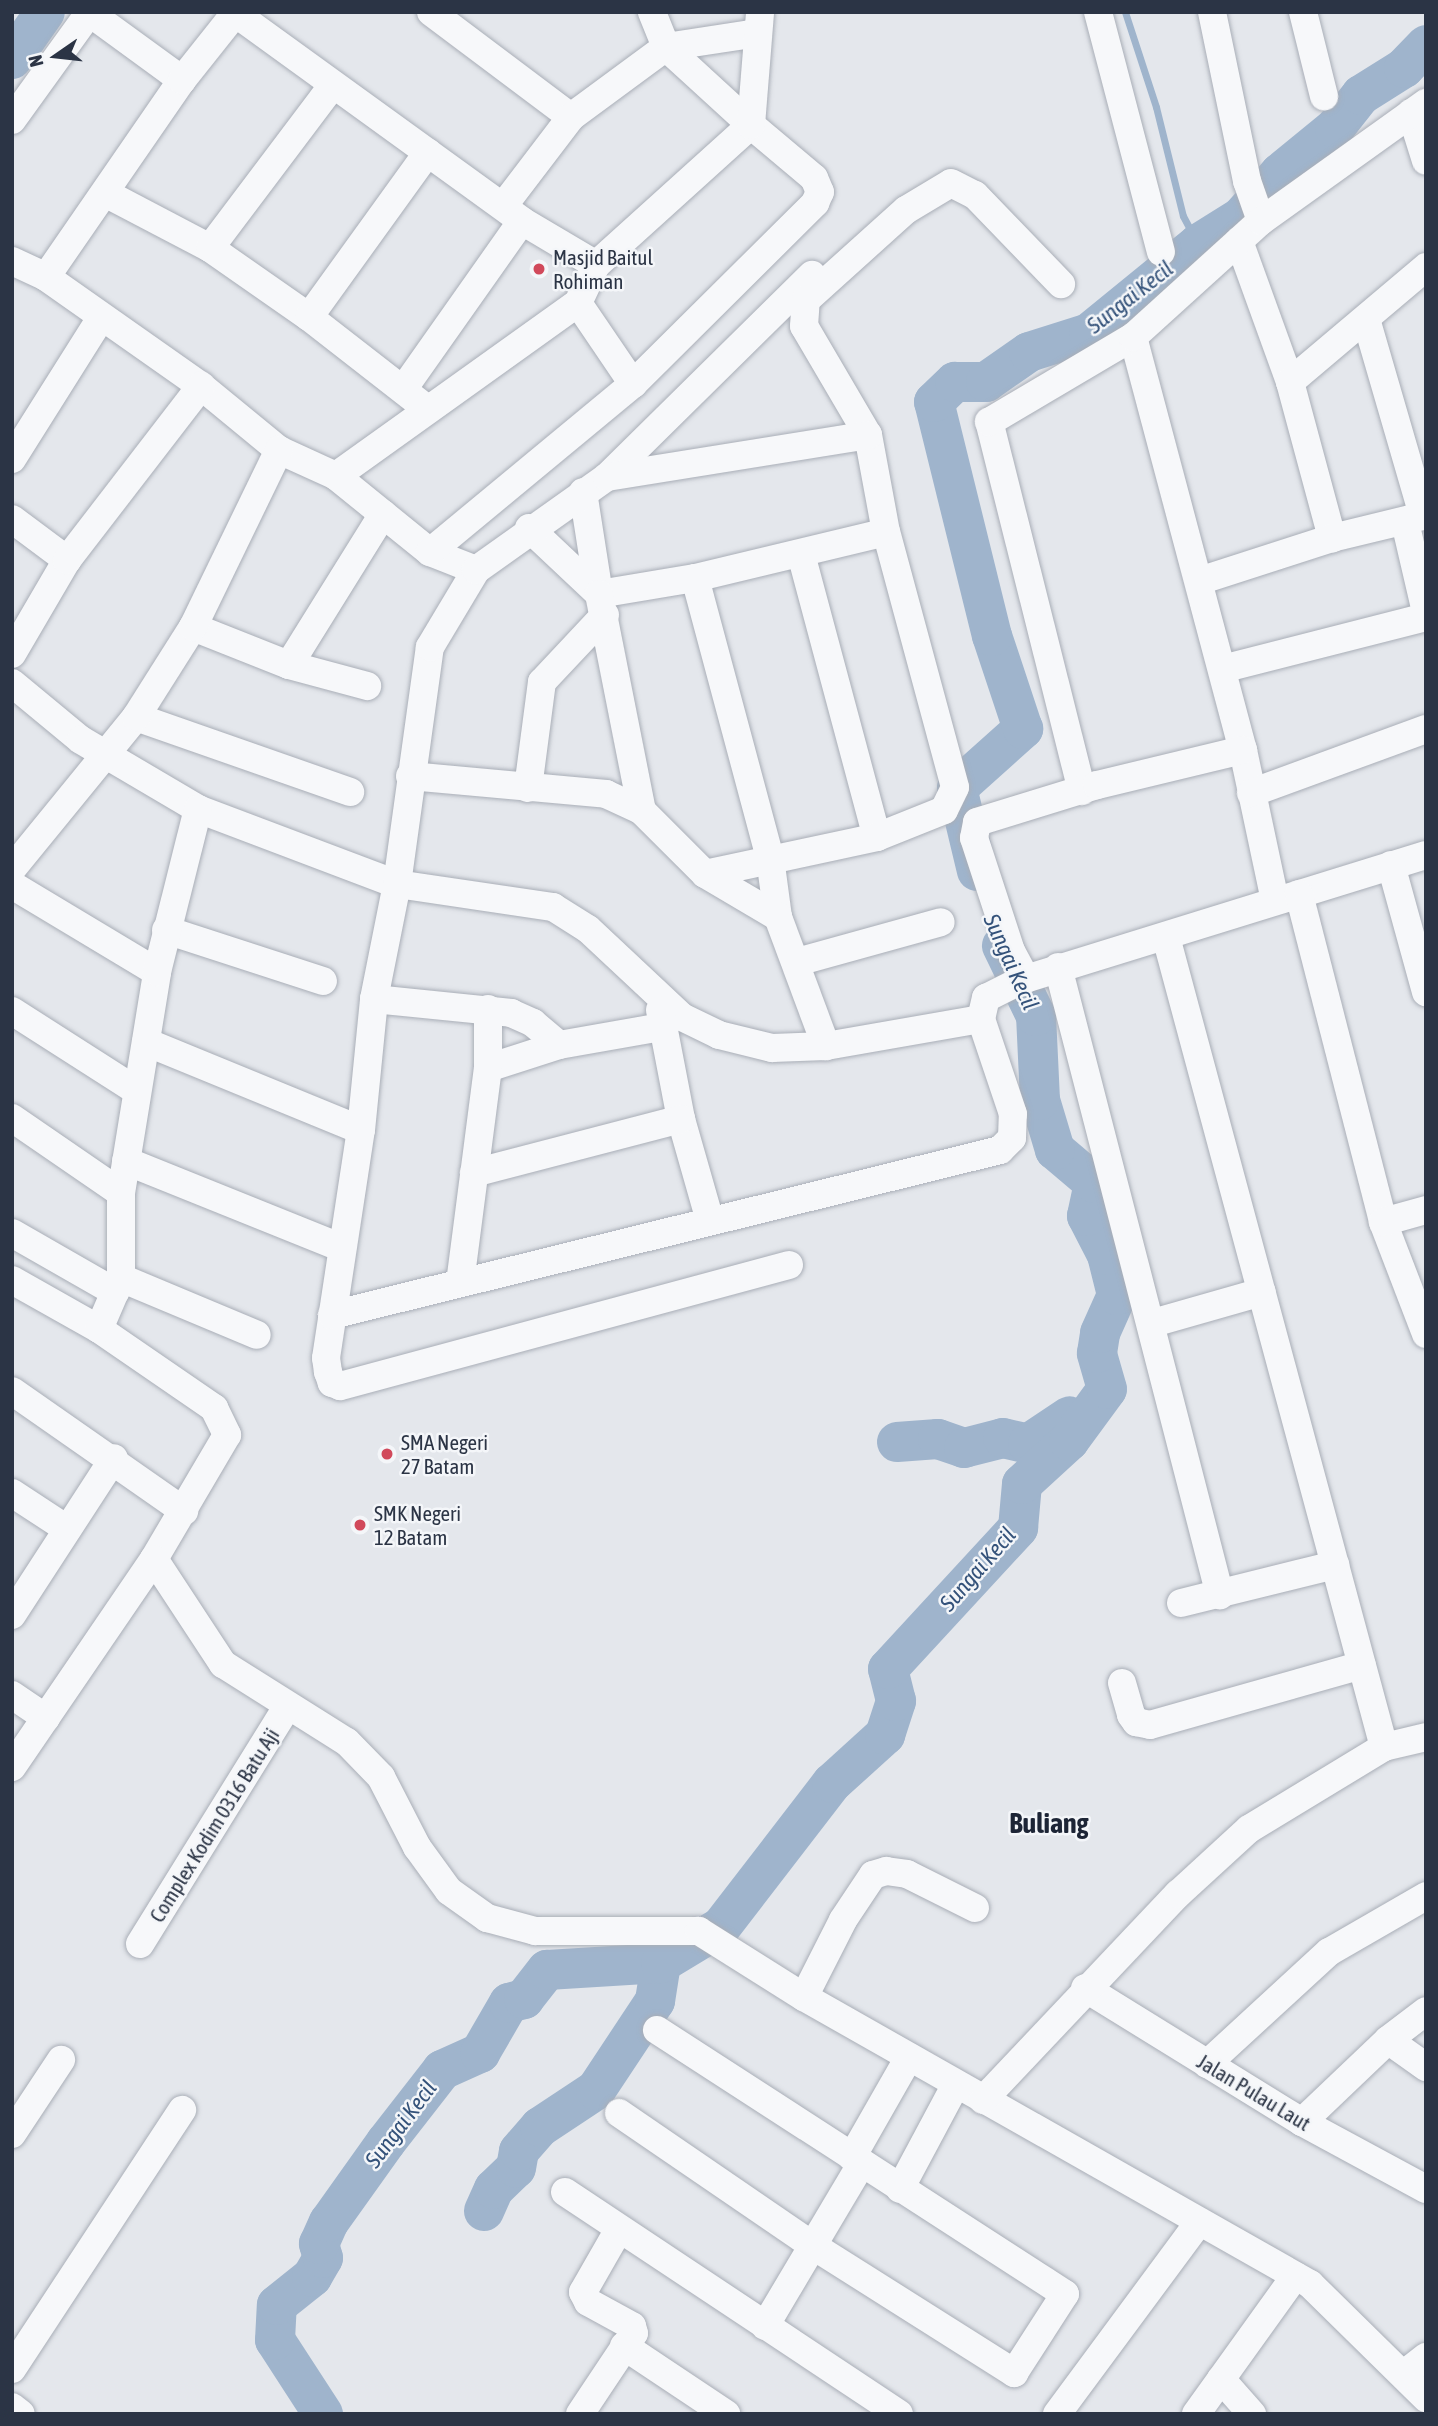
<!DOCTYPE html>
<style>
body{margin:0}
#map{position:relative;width:1438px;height:2426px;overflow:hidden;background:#e4e7ec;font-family:"Asap Condensed",sans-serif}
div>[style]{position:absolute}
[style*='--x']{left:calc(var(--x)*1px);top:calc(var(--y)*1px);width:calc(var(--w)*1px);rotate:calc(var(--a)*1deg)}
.stream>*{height:7px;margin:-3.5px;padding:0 3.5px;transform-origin:3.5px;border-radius:3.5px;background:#9fb4cc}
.river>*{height:40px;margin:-20px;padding:0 20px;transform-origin:20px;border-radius:20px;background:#9fb4cc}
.roads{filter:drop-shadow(0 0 2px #a9aeb7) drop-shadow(0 0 2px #a9aeb7)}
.minor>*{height:28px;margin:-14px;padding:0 14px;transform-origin:14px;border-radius:14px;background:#f7f8fa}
.dots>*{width:19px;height:19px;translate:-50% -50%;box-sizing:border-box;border:4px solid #f4f6f9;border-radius:50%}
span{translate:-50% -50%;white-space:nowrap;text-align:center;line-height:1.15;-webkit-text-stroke:5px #f4f6f9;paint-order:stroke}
.poi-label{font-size:21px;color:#2b3445}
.left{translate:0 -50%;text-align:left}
.street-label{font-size:21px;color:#2b3445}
.water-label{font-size:23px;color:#34527a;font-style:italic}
.district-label{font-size:28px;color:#1d2536;font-weight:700}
.frame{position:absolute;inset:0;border:14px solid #2b3445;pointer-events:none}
.north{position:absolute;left:21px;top:21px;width:70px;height:70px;-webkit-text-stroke:5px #f4f6f9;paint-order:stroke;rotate:256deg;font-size:19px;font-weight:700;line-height:28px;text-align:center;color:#2b3445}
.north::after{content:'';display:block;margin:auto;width:24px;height:32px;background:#2b3445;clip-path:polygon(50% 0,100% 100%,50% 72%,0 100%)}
</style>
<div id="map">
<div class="stream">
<i style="--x:1125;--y:12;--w:100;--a:71.9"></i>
<i style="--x:1156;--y:107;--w:112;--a:76.1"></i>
<i style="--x:1183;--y:216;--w:32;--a:62"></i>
</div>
<div class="river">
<i style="--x:12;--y:59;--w:57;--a:-54.9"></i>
<i style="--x:977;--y:871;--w:85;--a:-103.5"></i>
<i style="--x:957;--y:788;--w:89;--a:-41.8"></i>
<i style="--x:1023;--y:729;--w:98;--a:-108.4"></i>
<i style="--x:992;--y:636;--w:241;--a:-103.9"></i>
<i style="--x:934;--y:402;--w:29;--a:-44"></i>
<i style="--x:955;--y:382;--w:31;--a:0"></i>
<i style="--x:986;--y:382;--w:52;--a:-34.9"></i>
<i style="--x:1029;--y:352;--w:63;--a:-17.6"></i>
<i style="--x:1089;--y:333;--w:141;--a:-39.2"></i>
<i style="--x:1198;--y:244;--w:51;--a:-32.1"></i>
<i style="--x:1241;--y:217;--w:59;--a:-48.4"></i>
<i style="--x:1280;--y:173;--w:71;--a:-39.3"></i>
<i style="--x:1335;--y:128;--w:42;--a:-51.8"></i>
<i style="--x:1361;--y:95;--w:51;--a:-32.1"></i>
<i style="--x:1404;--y:68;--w:32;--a:-46"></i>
<i style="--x:897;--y:1442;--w:41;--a:-4.2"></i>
<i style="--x:938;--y:1439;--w:28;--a:19"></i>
<i style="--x:964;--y:1448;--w:40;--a:-14.4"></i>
<i style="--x:1003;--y:1438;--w:26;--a:13"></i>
<i style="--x:1028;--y:1444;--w:50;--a:-33.7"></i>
<i style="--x:484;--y:2211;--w:24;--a:-66"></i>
<i style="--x:494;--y:2189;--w:30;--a:-44"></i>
<i style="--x:516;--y:2168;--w:17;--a:-80"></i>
<i style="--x:519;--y:2151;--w:32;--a:-49"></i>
<i style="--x:540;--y:2127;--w:67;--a:-33.5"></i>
<i style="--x:596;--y:2090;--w:107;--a:-56.5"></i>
<i style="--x:655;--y:2001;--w:38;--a:-81"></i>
<i style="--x:323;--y:2414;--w:88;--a:-123"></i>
<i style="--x:275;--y:2340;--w:35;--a:-87"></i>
<i style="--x:277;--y:2305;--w:45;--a:-38.7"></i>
<i style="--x:312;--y:2277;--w:22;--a:-60"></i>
<i style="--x:323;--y:2258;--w:15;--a:-106"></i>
<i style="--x:319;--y:2244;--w:24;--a:-66"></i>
<i style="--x:329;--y:2222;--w:98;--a:-54.5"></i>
<i style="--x:386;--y:2142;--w:91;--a:-52.1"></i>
<i style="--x:442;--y:2070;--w:42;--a:-24.1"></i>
<i style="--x:480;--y:2053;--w:58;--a:-59.9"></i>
<i style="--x:509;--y:2003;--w:16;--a:-15"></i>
<i style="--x:524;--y:1999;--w:37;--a:-52"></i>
<i style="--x:547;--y:1970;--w:114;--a:-3.5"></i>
<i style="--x:661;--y:1963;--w:70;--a:-31"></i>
<i style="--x:721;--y:1927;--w:182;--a:-52.4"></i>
<i style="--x:832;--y:1783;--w:72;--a:-42.2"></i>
<i style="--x:885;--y:1735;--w:36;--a:-72"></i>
<i style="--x:896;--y:1701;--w:33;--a:-104"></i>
<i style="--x:888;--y:1669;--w:192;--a:-47.3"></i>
<i style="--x:1018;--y:1528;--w:44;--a:-84.8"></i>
<i style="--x:1022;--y:1484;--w:64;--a:-42.5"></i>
<i style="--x:1069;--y:1441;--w:64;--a:-53.8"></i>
<i style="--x:1107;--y:1389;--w:37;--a:-106"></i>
<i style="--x:1097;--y:1353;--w:20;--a:-81"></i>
<i style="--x:1100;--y:1333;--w:42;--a:-65.9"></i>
<i style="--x:1117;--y:1295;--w:41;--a:-104"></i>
<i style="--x:1107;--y:1255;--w:44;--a:-117.1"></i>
<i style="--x:1087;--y:1216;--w:34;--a:-78"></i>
<i style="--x:1094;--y:1183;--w:51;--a:-139.8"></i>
<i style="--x:1055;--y:1150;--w:52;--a:-106.7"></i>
<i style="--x:1040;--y:1100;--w:84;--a:-92.7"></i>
<i style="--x:1036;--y:1016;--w:78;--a:-115.9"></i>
</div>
<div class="roads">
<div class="minor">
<i style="--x:431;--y:12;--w:175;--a:36.9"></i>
<i style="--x:1098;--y:12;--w:248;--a:75.3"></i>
<i style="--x:1212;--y:12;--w:173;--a:78.3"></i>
<i style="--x:1247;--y:181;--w:42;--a:70.7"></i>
<i style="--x:1303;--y:12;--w:87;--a:76"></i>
<i style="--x:90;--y:13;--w:114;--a:36.1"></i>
<i style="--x:235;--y:13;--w:354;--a:35.9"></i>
<i style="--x:522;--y:221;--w:86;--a:30.7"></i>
<i style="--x:596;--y:265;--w:209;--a:-42.1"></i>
<i style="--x:751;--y:125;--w:115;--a:-137.5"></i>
<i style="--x:666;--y:47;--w:92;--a:-8.7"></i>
<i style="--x:1411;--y:113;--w:50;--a:72.6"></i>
<i style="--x:12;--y:120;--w:133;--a:-54.2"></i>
<i style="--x:107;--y:194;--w:116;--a:27.7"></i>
<i style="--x:210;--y:248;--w:121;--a:34.9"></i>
<i style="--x:309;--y:317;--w:150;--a:37.9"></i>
<i style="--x:504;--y:205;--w:111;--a:-52.7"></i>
<i style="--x:571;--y:117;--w:118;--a:-36.4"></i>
<i style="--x:666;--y:47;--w:38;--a:-112"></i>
<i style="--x:1239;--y:241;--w:150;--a:70.1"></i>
<i style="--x:1290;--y:382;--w:162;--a:74.9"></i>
<i style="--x:210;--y:248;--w:203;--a:-53"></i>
<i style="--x:12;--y:261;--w:38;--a:25"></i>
<i style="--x:46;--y:277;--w:189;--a:35.1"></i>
<i style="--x:201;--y:386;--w:101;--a:39.4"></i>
<i style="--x:279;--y:450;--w:63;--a:24.5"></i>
<i style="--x:336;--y:476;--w:121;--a:39"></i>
<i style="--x:430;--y:552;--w:49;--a:21.4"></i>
<i style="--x:46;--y:277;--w:239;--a:-55.4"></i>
<i style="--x:182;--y:80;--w:87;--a:-51.5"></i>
<i style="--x:578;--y:303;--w:98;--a:55.8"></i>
<i style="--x:309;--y:317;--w:203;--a:-54.2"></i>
<i style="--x:1366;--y:319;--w:204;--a:73.8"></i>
<i style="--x:1133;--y:337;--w:427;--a:75.1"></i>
<i style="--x:1243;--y:750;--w:154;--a:78"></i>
<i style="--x:1290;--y:382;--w:178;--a:-40.2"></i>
<i style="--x:404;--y:388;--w:204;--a:-54.8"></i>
<i style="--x:12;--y:459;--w:165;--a:-57.8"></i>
<i style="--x:336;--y:476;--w:297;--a:-35.6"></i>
<i style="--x:578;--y:303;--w:42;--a:-64.7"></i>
<i style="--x:607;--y:477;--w:288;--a:-44.6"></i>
<i style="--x:583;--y:492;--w:103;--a:81.1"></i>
<i style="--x:599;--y:594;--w:97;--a:-9.5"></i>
<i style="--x:695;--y:578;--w:196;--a:-13.5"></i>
<i style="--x:12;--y:519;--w:69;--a:36.7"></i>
<i style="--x:1405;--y:522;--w:92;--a:76.9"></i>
<i style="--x:529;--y:528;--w:96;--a:43.3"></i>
<i style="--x:599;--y:594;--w:221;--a:78.8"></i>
<i style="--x:430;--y:552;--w:264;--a:-39.6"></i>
<i style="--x:633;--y:384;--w:257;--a:-44.8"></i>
<i style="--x:815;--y:203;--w:12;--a:-66"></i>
<i style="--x:820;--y:192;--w:15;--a:-113"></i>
<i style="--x:814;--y:178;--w:82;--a:-139.9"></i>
<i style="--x:751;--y:125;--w:113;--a:-85.4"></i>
<i style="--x:801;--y:554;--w:293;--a:75"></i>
<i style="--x:695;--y:578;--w:290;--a:75"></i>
<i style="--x:770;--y:858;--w:60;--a:82.3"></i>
<i style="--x:778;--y:917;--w:138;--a:69.6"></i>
<i style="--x:1199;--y:581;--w:140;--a:-17.9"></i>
<i style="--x:1332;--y:538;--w:97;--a:-13.7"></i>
<i style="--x:193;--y:627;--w:103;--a:21.6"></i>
<i style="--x:289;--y:665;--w:81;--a:15.1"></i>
<i style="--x:12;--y:654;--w:109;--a:-59.7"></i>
<i style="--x:67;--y:560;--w:220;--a:-52.4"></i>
<i style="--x:289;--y:665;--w:178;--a:-58.1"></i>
<i style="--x:1222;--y:669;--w:211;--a:-14.3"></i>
<i style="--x:12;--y:683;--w:89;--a:39.6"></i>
<i style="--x:81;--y:740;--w:136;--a:30.5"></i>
<i style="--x:198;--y:809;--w:213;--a:20.7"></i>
<i style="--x:397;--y:884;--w:158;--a:8.4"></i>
<i style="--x:553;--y:907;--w:41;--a:32.2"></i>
<i style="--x:588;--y:929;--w:129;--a:43.1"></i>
<i style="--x:682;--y:1017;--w:41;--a:25.9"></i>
<i style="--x:719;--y:1035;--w:55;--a:13.8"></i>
<i style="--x:772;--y:1048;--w:54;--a:-2.1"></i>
<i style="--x:826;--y:1046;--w:157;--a:-9.9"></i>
<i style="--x:981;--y:1019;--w:22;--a:-77"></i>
<i style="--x:986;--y:998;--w:40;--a:-26.6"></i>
<i style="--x:1022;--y:980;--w:423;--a:-17.2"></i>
<i style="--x:136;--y:717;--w:227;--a:19.3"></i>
<i style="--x:410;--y:776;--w:197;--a:5.2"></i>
<i style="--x:606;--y:794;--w:40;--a:25"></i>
<i style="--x:642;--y:811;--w:89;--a:45"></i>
<i style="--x:705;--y:874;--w:85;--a:30.5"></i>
<i style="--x:528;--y:788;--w:107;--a:-82.5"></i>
<i style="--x:542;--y:682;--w:92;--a:-46.8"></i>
<i style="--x:1082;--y:791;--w:381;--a:-104.1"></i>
<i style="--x:989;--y:422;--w:167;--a:-30.6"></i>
<i style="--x:1133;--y:337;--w:173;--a:-42.2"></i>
<i style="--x:1261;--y:221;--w:203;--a:-35.6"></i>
<i style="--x:1251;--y:793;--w:186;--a:-20.1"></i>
<i style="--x:1391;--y:865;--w:132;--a:74.6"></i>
<i style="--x:12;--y:869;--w:196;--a:-50.8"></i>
<i style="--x:136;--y:717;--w:107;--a:-57.7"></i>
<i style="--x:193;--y:627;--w:197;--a:-64.1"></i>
<i style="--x:705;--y:874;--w:176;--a:-12.1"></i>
<i style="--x:877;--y:837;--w:72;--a:-21.9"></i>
<i style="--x:944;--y:810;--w:25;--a:-64"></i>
<i style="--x:955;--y:787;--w:264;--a:-105.1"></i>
<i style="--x:886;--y:532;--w:99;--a:-100.5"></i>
<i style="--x:868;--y:435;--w:126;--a:-120.4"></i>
<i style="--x:804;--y:326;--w:26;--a:-86"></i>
<i style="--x:806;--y:300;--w:135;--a:-42"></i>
<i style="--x:906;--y:210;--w:52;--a:-31"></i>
<i style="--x:951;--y:183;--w:27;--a:27"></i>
<i style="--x:975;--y:195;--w:124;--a:46"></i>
<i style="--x:12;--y:885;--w:169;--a:31"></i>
<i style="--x:1299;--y:894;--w:339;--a:75.6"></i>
<i style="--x:1383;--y:1222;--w:120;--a:69"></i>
<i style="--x:166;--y:930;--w:165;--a:18"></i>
<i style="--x:1166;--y:937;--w:839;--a:74.94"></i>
<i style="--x:797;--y:962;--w:149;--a:-15.5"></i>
<i style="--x:1058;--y:967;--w:649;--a:75.54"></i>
<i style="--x:1026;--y:979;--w:32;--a:-118"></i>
<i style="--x:1011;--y:951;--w:119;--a:-108.1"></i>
<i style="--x:974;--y:838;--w:16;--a:-79"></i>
<i style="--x:977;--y:822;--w:126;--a:-17.1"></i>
<i style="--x:1097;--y:785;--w:150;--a:-13.5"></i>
<i style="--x:374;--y:999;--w:138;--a:5.8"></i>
<i style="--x:511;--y:1013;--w:24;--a:24"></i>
<i style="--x:533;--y:1023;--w:34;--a:40"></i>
<i style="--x:559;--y:1045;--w:104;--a:-10"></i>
<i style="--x:660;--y:1010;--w:111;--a:79.1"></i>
<i style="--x:681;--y:1119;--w:106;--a:74.1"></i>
<i style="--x:12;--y:1011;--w:148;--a:32.6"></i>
<i style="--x:146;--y:1042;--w:232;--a:22.3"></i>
<i style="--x:488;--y:1068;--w:75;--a:-17.9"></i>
<i style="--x:12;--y:1118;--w:132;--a:34.5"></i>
<i style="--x:126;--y:1161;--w:233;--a:21.9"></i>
<i style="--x:474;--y:1173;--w:214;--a:-14.6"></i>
<i style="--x:1383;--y:1222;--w:45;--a:-15.6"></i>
<i style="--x:12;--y:1233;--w:119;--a:29.8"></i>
<i style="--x:789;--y:1265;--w:465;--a:164.9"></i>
<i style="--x:340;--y:1386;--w:9;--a:-159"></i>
<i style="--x:332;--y:1383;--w:12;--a:-110"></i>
<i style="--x:328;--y:1372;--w:14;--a:-98"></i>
<i style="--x:326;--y:1358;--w:231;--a:-81.3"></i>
<i style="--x:361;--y:1130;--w:132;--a:-84.3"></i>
<i style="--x:374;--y:999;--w:117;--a:-78.7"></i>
<i style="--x:397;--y:884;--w:239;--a:-82.1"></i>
<i style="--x:430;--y:647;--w:90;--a:-59.1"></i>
<i style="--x:476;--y:570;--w:161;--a:-35.4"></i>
<i style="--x:607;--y:477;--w:264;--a:-9.1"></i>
<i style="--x:121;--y:1278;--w:147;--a:22.7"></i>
<i style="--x:12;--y:1280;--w:100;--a:29.4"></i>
<i style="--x:99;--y:1329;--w:140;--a:34.5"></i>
<i style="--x:214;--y:1408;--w:30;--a:64"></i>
<i style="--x:227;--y:1435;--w:144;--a:120.5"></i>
<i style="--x:154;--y:1559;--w:252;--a:124.3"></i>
<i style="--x:460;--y:1283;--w:217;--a:-82.6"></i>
<i style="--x:488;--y:1068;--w:59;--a:-90"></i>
<i style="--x:332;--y:1315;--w:688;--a:-13.87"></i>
<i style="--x:1000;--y:1150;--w:17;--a:-45"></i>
<i style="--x:1012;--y:1138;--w:24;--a:-88"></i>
<i style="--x:1013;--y:1114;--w:100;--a:-108.6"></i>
<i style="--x:1153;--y:1323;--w:113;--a:-15.9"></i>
<i style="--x:99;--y:1329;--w:56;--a:-66.7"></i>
<i style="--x:121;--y:1278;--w:85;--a:-90"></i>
<i style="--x:121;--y:1193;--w:224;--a:-80.7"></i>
<i style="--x:157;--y:972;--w:168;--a:-75.9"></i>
<i style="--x:12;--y:1391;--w:210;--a:34.9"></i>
<i style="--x:12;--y:1493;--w:66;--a:33.2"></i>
<i style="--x:154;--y:1559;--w:126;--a:56.7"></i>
<i style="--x:223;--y:1664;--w:146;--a:32.2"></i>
<i style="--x:347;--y:1742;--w:49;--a:45.8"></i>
<i style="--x:381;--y:1777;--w:79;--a:62.8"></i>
<i style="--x:417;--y:1847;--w:54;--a:54"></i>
<i style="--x:449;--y:1891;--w:47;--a:35.4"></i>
<i style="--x:487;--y:1918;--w:50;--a:15.2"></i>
<i style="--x:535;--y:1931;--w:164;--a:0"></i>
<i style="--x:699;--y:1931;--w:124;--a:32.2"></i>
<i style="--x:804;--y:1997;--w:582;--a:29.56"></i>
<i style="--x:1310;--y:2284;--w:163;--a:44.5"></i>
<i style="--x:1181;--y:1603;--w:159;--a:-13.9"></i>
<i style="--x:12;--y:1615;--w:187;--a:-57"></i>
<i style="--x:1122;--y:1683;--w:33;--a:74"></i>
<i style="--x:1131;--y:1715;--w:9;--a:54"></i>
<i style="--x:1136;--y:1722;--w:14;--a:12"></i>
<i style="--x:1150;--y:1725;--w:220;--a:-15.8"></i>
<i style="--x:12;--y:1695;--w:41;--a:34.1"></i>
<i style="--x:140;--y:1944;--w:279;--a:-58.2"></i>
<i style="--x:1085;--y:1988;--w:255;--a:31.7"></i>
<i style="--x:1302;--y:2122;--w:141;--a:28.4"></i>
<i style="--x:804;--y:1997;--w:86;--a:-63.1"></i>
<i style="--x:843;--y:1920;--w:54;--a:-56.3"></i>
<i style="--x:873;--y:1875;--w:14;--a:-17"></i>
<i style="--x:886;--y:1871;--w:21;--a:8"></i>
<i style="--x:907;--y:1874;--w:76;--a:26.6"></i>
<i style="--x:1388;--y:2040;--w:47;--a:35.4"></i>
<i style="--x:1207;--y:2064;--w:166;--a:-42.6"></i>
<i style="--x:1329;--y:1952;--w:112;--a:-30"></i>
<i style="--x:983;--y:2100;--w:284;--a:-46.6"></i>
<i style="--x:1178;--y:1894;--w:96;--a:-42.5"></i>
<i style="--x:1249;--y:1829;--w:158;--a:-31.3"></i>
<i style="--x:1384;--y:1747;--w:43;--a:-13.4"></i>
<i style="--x:619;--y:2113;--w:237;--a:34.4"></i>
<i style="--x:815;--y:2247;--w:236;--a:32.3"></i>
<i style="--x:1014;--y:2373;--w:94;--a:-57.2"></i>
<i style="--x:1065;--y:2294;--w:486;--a:-147.1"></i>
<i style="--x:1302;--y:2122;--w:119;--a:-43.6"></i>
<i style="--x:1388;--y:2040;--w:48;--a:-37.3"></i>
<i style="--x:12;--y:2134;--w:89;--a:-56.5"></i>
<i style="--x:852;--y:2157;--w:115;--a:-60.3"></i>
<i style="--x:900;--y:2189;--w:119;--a:-61.9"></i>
<i style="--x:565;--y:2192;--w:401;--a:33.6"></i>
<i style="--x:765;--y:2326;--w:188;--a:-59.3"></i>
<i style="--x:624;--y:2346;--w:123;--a:33.7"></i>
<i style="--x:12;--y:2369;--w:310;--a:-56.7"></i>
<i style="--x:1404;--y:2374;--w:28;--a:-38"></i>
<i style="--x:1221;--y:2379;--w:47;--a:48.5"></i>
<i style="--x:12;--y:2407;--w:11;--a:38"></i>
<i style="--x:580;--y:2414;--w:97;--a:-56.3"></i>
<i style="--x:634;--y:2333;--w:7;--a:-106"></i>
<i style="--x:632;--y:2326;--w:50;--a:-151.4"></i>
<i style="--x:588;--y:2302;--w:11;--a:-117"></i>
<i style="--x:583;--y:2292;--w:70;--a:-60.2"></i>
<i style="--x:1057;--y:2414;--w:239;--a:-53.5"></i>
<i style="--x:1196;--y:2414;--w:170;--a:-54.3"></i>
</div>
</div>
<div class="dots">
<i style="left:539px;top:269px;background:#d1495b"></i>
<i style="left:387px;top:1454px;background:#d1495b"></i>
<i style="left:360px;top:1525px;background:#d1495b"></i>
</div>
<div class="poi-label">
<span class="left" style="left:553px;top:269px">Masjid Baitul<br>Rohiman</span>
<span class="left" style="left:401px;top:1454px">SMA Negeri<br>27 Batam</span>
<span class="left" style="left:374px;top:1525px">SMK Negeri<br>12 Batam</span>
</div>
<div class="street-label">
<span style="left:214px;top:1825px;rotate:-58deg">Complex Kodim 0316 Batu Aji</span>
<span style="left:1254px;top:2092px;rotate:31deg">Jalan Pulau Laut</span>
</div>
<div class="water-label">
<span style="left:1130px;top:297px;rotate:-38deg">Sungai Kecil</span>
<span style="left:1011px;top:962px;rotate:66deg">Sungai Kecil</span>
<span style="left:978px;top:1569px;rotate:-49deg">Sungai Kecil</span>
<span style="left:401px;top:2124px;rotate:-53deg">Sungai Kecil</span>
</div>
<div class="district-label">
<span style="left:1049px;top:1823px">Buliang</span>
</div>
<div class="frame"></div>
<div class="north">N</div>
</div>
